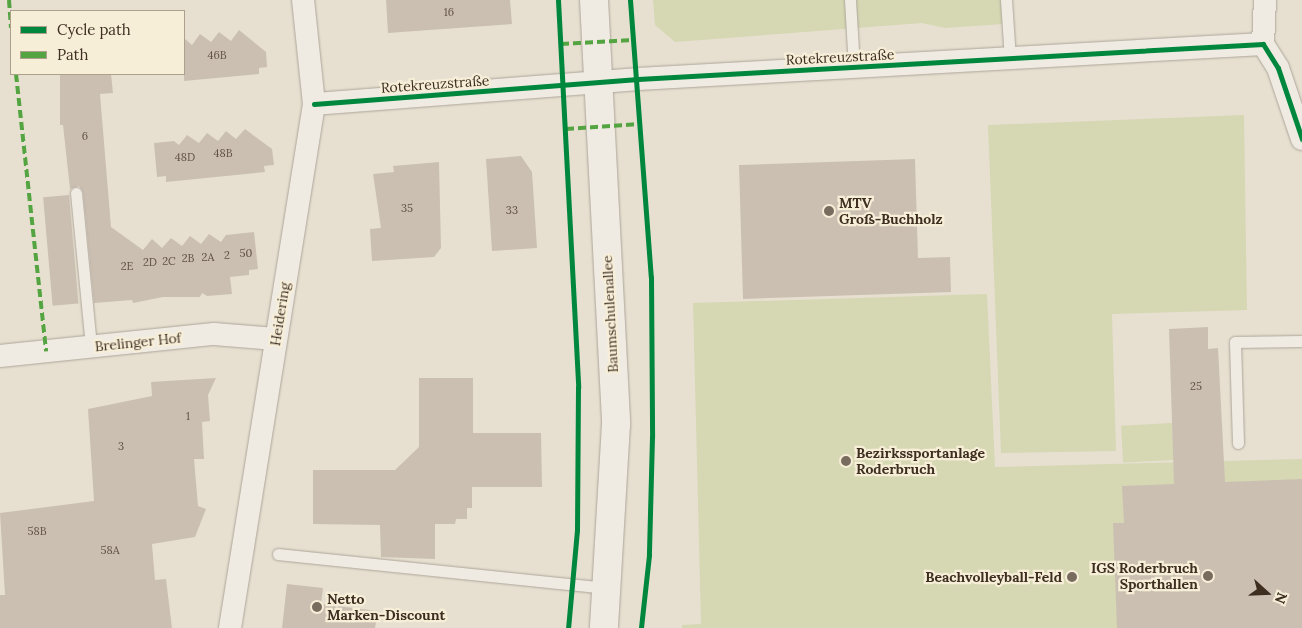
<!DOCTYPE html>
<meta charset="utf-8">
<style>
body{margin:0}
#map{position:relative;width:1302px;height:628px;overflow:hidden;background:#e7e0d1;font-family:Lora,serif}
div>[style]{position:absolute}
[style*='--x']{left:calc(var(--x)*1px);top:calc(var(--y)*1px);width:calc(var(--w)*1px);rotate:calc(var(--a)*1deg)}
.green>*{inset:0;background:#d6d7b3;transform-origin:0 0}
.building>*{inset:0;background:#cbbfb2;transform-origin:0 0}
.roads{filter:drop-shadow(0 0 1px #ada599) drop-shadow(0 0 1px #ada599)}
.lane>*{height:11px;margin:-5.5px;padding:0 5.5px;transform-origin:5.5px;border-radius:5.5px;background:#efebe3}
.street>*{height:22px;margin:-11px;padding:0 11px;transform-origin:11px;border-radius:11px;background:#efebe3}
.secondary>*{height:28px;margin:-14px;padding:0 14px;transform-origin:14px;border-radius:14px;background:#efebe3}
.quiet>*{height:4px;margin-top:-2px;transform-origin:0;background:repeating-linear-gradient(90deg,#54a441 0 8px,transparent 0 12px)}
.cycleway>*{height:5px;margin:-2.5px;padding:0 2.5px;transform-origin:2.5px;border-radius:2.5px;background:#00873e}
.dots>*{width:14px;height:14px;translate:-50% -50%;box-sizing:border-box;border:2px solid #f7eed8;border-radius:50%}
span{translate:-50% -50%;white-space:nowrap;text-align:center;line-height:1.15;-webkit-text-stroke:4.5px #f7eed8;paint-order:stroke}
.number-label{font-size:11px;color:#605244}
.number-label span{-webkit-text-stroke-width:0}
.street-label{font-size:14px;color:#3d2e20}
.poi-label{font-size:14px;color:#3d2e20;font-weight:700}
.left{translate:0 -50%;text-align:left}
.right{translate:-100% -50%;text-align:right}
.legend{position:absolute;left:10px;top:10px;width:175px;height:65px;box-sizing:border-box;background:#f7eed8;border:1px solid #ada18e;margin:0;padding:6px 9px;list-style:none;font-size:15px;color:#3d2e20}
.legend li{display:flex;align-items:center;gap:10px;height:25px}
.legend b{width:25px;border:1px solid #ada18e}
.north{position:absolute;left:1242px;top:568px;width:50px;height:50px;-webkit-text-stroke:4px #f7eed8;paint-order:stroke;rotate:110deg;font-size:14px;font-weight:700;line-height:20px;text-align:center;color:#3d2e20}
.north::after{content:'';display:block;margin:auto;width:18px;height:22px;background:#3d2e20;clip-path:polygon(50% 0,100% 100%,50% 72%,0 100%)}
</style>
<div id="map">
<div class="green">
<i style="clip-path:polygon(653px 0,1002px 0,1004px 24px,945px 28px,922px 23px,675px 42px,655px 25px)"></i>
<i style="clip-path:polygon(1244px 115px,1247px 310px,1112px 314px,1116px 451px,1001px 453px,988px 125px)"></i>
<i style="clip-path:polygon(987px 294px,995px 467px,1302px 459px,1302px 628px,682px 628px,682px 625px,701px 624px,693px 303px)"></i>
<i style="left:1172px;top:423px;width:37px;height:51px;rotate:87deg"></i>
</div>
<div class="building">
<i style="clip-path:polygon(386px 0,510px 0,512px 24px,388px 33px)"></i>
<i style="clip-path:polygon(239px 30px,266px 52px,267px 67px,259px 68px,259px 74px,184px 81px,184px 38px,192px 45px,200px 34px,211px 42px,219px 32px,231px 41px)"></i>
<i style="clip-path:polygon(60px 74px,111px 74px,113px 93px,100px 94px,111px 227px,143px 250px,152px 239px,162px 248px,171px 238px,182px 246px,190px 236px,201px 244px,209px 234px,221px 242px,226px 235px,254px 232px,258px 269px,249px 270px,249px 275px,230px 277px,232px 294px,207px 296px,202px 293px,200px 297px,163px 297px,133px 303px,132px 300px,94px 303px,83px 192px,79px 186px,70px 189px,63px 125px,60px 125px)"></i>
<i style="clip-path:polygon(245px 129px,272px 149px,274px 165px,264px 166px,265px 172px,166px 182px,166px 176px,157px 177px,154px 143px,174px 141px,179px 145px,187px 135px,199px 143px,207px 133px,218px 141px,226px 131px,236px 139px)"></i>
<i style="clip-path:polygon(521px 156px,532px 172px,537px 248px,492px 251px,486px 159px)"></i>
<i style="clip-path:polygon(915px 159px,918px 258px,950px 257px,951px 292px,743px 299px,739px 165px)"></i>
<i style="clip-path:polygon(439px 162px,441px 248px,434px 257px,372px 261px,370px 229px,381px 228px,373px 174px,394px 172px,393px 166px)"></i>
<i style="left:69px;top:195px;width:109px;height:26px;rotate:85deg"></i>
<i style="clip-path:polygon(1208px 327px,1208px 349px,1218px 348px,1225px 482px,1302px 479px,1302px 628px,1117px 628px,1113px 523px,1124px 523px,1122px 486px,1174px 484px,1169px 329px)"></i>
<i style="clip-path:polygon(216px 378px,208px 395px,210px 421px,202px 422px,204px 459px,194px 459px,198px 506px,206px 509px,195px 537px,152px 544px,155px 580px,166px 579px,172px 628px,0 628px,0 595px,5px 595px,0 513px,94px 501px,88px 409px,152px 396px,151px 382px)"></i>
<i style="clip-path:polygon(419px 378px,473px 378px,473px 433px,541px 433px,542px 487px,472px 487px,472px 508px,467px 508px,467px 519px,456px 519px,455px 524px,435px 524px,435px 559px,381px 557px,380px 525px,313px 524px,313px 470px,395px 470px,419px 447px)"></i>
<i style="clip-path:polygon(287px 584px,323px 588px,321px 604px,378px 611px,375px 628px,282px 628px)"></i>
</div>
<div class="roads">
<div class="lane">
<i style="--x:850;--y:0;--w:67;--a:86.6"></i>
<i style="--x:1006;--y:0;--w:59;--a:86.1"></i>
<i style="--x:76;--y:193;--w:155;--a:84.4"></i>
<i style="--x:1238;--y:443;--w:101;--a:-91.7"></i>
<i style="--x:1235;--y:342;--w:67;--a:-0.9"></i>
<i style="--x:278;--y:554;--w:330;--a:5.9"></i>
</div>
<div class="street">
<i style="--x:1263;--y:44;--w:44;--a:-87.4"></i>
<i style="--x:314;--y:104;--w:325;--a:-4.4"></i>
<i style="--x:638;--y:79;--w:626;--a:-3.21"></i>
<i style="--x:1263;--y:44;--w:28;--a:58"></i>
<i style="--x:1278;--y:68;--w:75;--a:71.3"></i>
<i style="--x:0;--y:356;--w:215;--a:-5.9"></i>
<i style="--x:214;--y:334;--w:62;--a:4.6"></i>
<i style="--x:230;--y:628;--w:531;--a:-80.89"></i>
<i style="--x:314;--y:104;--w:105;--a:-96"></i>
</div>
<div class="secondary">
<i style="--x:594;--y:0;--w:425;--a:87"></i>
<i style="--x:616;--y:424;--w:204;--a:93.4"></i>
</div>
</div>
<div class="quiet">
<i style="--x:9;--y:0;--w:28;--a:86"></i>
<i style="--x:561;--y:44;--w:72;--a:-3.2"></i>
<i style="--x:16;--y:74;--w:279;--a:83.8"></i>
<i style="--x:566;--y:129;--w:74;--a:-3.9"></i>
</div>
<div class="cycleway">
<i style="--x:558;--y:0;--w:388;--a:87"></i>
<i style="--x:578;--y:387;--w:143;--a:90.4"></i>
<i style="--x:577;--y:530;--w:98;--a:95.2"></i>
<i style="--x:630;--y:0;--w:278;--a:85.7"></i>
<i style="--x:651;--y:277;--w:160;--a:89.6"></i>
<i style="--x:652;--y:437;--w:118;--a:91.5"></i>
<i style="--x:649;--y:555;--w:73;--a:96.3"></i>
<i style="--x:314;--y:104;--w:325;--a:-4.4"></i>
<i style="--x:638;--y:79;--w:626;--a:-3.21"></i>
<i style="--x:1263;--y:44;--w:28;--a:58"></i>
<i style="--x:1278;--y:68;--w:75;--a:71.3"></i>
</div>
<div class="dots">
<i style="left:829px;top:211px;background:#786c5e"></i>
<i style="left:846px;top:461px;background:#786c5e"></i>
<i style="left:1208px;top:576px;background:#786c5e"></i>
<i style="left:1072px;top:577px;background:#786c5e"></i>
<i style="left:317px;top:607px;background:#786c5e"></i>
</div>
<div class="number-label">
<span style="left:449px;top:12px">16</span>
<span style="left:217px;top:55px">46B</span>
<span style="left:85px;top:136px">6</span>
<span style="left:223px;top:153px">48B</span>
<span style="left:185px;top:157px">48D</span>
<span style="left:407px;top:208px">35</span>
<span style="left:512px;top:210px">33</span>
<span style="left:246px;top:253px">50</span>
<span style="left:227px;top:255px">2</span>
<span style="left:208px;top:257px">2A</span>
<span style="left:188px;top:258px">2B</span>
<span style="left:169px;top:261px">2C</span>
<span style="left:150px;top:262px">2D</span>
<span style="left:127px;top:266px">2E</span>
<span style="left:1196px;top:386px">25</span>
<span style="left:188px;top:416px">1</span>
<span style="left:121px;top:446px">3</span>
<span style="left:37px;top:531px">58B</span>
<span style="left:110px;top:550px">58A</span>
</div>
<div class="street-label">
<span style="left:840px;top:57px;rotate:-3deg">Rotekreuzstraße</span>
<span style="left:435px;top:84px;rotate:-4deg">Rotekreuzstraße</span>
<span style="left:280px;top:314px;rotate:-81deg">Heidering</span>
<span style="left:610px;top:314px;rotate:-93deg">Baumschulenallee</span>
<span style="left:138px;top:342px;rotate:-6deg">Brelinger Hof</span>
</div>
<div class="poi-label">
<span class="left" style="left:839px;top:211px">MTV<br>Groß-Buchholz</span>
<span class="left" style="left:856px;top:461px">Bezirkssportanlage<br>Roderbruch</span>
<span class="right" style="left:1198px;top:576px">IGS Roderbruch<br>Sporthallen</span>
<span class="right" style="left:1062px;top:577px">Beachvolleyball-Feld</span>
<span class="left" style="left:327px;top:607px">Netto<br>Marken-Discount</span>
</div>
<ul class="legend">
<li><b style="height:6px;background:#00873e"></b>Cycle path</li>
<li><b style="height:6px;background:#54a441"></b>Path</li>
</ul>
<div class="north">N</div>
</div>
